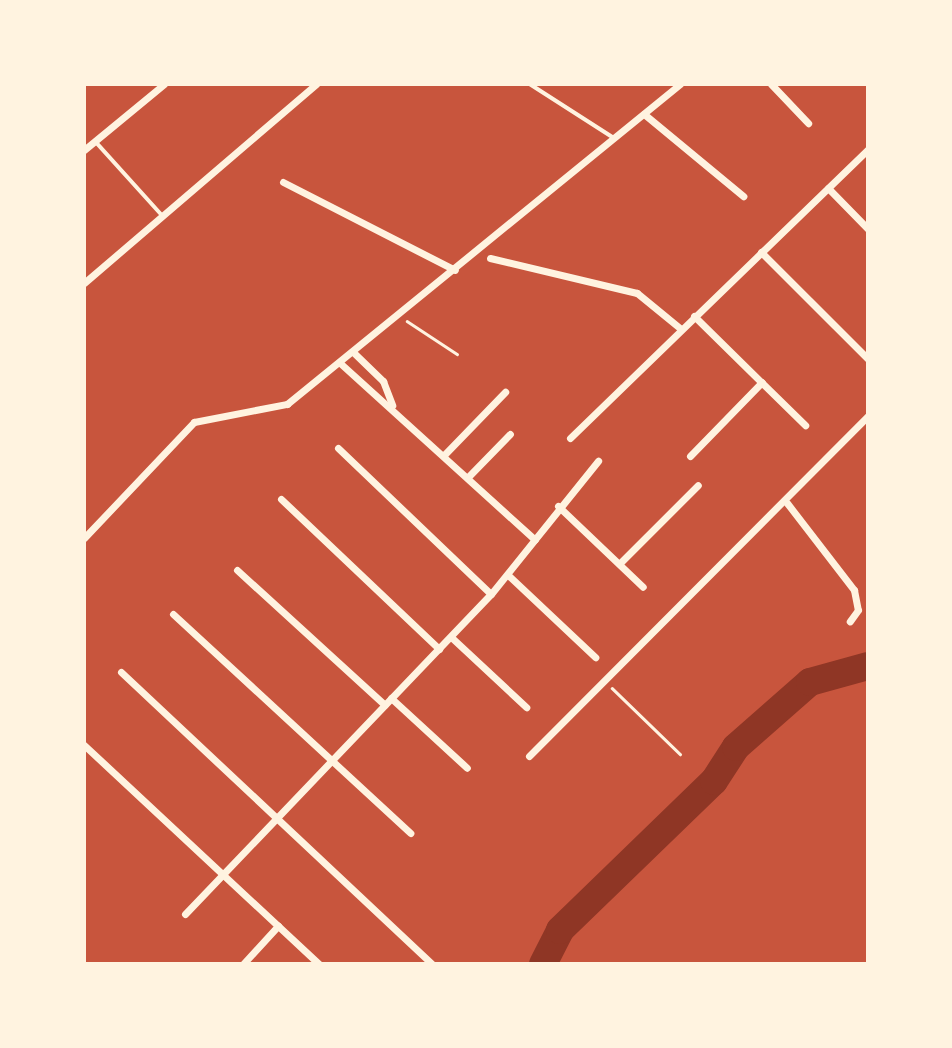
<!DOCTYPE html>
<style>
body{margin:0}
#map{position:relative;width:952px;height:1048px;overflow:hidden;background:#c8553d;font-family:Signika,sans-serif}
div>[style]{position:absolute}
[style*='--x']{left:calc(var(--x)*1px);top:calc(var(--y)*1px);width:calc(var(--w)*1px);rotate:calc(var(--a)*1deg)}
.river>*{height:28px;margin:-14px;padding:0 14px;transform-origin:14px;border-radius:14px;background:#8f3625}
.path>*{height:2.5px;margin:-1.25px;padding:0 1.25px;transform-origin:1.25px;border-radius:1.25px;background:#fff3e0}
.service>*{height:3.5px;margin:-1.75px;padding:0 1.75px;transform-origin:1.75px;border-radius:1.75px;background:#fff3e0}
.minor>*{height:7px;margin:-3.5px;padding:0 3.5px;transform-origin:3.5px;border-radius:3.5px;background:#fff3e0}
span{translate:-50% -50%;white-space:nowrap;text-align:center;line-height:1.15;-webkit-text-stroke:5px #fff3e0;paint-order:stroke}
.frame{position:absolute;inset:0;border:86px solid #fff3e0;pointer-events:none}
</style>
<div id="map">
<div class="river">
<i style="--x:543;--y:964;--w:38;--a:-63"></i>
<i style="--x:560;--y:930;--w:214;--a:-44.1"></i>
<i style="--x:714;--y:781;--w:40;--a:-57.1"></i>
<i style="--x:736;--y:747;--w:98;--a:-41.3"></i>
<i style="--x:810;--y:682;--w:60;--a:-15.4"></i>
</div>
<div class="path">
<i style="--x:407;--y:321;--w:60;--a:33.4"></i>
<i style="--x:612;--y:688;--w:95;--a:44.1"></i>
</div>
<div class="service">
<i style="--x:530;--y:84;--w:100;--a:32.7"></i>
<i style="--x:96;--y:142;--w:97;--a:47.9"></i>
</div>
<div class="minor">
<i style="--x:771;--y:84;--w:54;--a:46.5"></i>
<i style="--x:644;--y:114;--w:129;--a:39.6"></i>
<i style="--x:84;--y:150;--w:104;--a:-39.5"></i>
<i style="--x:283;--y:182;--w:193;--a:27.1"></i>
<i style="--x:828;--y:188;--w:57;--a:45.7"></i>
<i style="--x:761;--y:252;--w:151;--a:45"></i>
<i style="--x:490;--y:258;--w:151;--a:13.4"></i>
<i style="--x:637;--y:293;--w:57;--a:39.3"></i>
<i style="--x:84;--y:283;--w:306;--a:-40.6"></i>
<i style="--x:694;--y:316;--w:156;--a:44.5"></i>
<i style="--x:353;--y:352;--w:42;--a:44"></i>
<i style="--x:383;--y:381;--w:26;--a:69"></i>
<i style="--x:340;--y:363;--w:263;--a:42.2"></i>
<i style="--x:570;--y:438;--w:415;--a:-44.1"></i>
<i style="--x:338;--y:448;--w:211;--a:43.7"></i>
<i style="--x:444;--y:455;--w:88;--a:-45.9"></i>
<i style="--x:690;--y:456;--w:103;--a:-45.8"></i>
<i style="--x:468;--y:477;--w:60;--a:-45.7"></i>
<i style="--x:281;--y:499;--w:218;--a:43.5"></i>
<i style="--x:787;--y:503;--w:110;--a:52.4"></i>
<i style="--x:854;--y:590;--w:20;--a:79"></i>
<i style="--x:858;--y:610;--w:14;--a:126"></i>
<i style="--x:558;--y:506;--w:117;--a:43.6"></i>
<i style="--x:84;--y:538;--w:160;--a:-46.5"></i>
<i style="--x:194;--y:422;--w:95;--a:-11"></i>
<i style="--x:287;--y:404;--w:507;--a:-39.15"></i>
<i style="--x:620;--y:563;--w:110;--a:-45"></i>
<i style="--x:237;--y:570;--w:200;--a:42.4"></i>
<i style="--x:508;--y:575;--w:120;--a:43.3"></i>
<i style="--x:173;--y:614;--w:323;--a:42.7"></i>
<i style="--x:451;--y:637;--w:103;--a:43"></i>
<i style="--x:121;--y:672;--w:427;--a:43.2"></i>
<i style="--x:391;--y:698;--w:103;--a:42.6"></i>
<i style="--x:84;--y:745;--w:321;--a:43"></i>
<i style="--x:529;--y:756;--w:480;--a:-45.1"></i>
<i style="--x:185;--y:914;--w:443;--a:-46.3"></i>
<i style="--x:491;--y:594;--w:171;--a:-51.2"></i>
<i style="--x:243;--y:964;--w:52;--a:-47.4"></i>
</div>
<div class="frame"></div>
</div>
